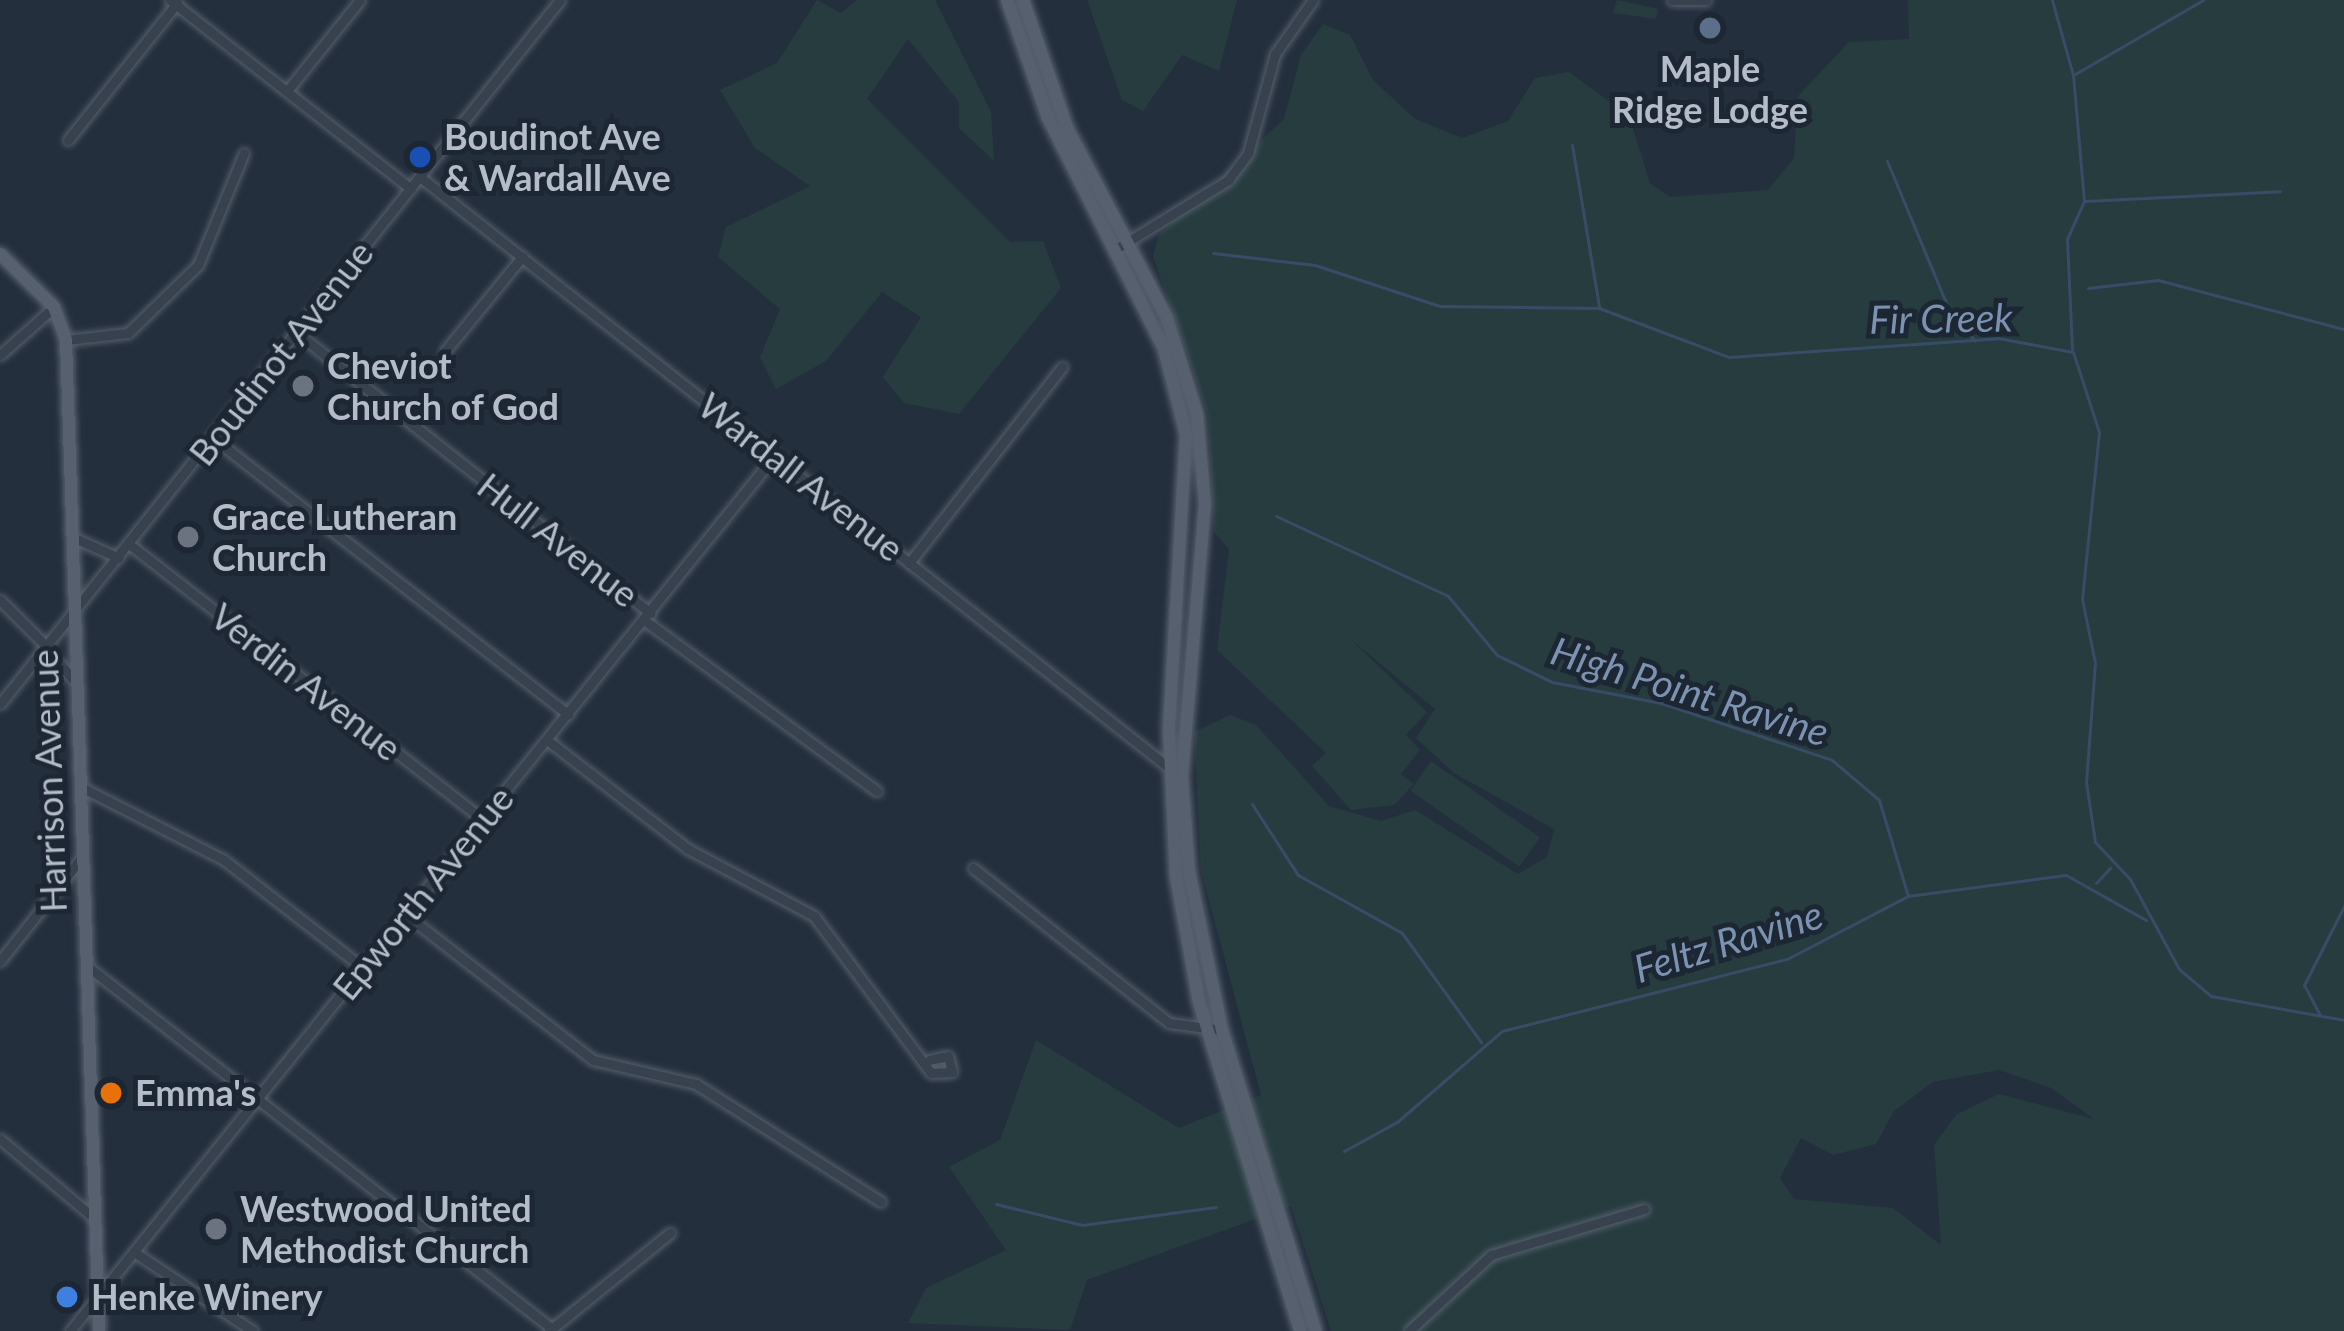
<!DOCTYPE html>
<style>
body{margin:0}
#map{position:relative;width:2344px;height:1331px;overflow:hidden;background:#242f3e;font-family:Lato,sans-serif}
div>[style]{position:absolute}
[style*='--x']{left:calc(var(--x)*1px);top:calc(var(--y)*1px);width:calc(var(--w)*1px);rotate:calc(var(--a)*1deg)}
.green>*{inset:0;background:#263c3f;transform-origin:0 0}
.stream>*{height:3px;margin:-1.5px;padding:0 1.5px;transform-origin:1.5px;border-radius:1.5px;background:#394c67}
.roads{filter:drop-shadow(0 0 3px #565f6c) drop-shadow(0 0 3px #565f6c)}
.minor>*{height:9px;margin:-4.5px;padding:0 4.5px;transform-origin:4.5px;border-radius:4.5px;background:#38414e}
.major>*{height:12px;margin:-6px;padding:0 6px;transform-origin:6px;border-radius:6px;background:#56606e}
.dots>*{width:33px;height:33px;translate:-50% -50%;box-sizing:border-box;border:6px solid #1d2633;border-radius:50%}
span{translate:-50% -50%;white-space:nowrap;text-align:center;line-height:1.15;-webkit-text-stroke:10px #1d2633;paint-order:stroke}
.poi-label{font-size:36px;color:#b4bcc9;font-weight:700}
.left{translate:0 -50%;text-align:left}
.street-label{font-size:36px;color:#b4bcc9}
.water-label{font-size:39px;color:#7c92b1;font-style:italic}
</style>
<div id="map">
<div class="green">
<i style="clip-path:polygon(817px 0,841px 13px,857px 0,935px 0,991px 112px,994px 161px,959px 128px,959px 102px,908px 39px,867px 99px,1010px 242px,1043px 241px,1061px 288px,959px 414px,904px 403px,883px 377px,921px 317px,882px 292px,826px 361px,776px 389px,760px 357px,780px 309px,718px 257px,726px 227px,810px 186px,755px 148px,720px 90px,777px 63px)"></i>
<i style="clip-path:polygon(1087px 0,1237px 0,1219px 71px,1182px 55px,1143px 111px,1122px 100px)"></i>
<i style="clip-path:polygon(1617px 0,1658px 9px,1656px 19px,1613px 13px)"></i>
<i style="clip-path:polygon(evenodd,1908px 0,2344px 0,2344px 1331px,1331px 1331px,1291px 1206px,1087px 1280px,1070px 1330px,908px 1323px,926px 1288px,1006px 1250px,949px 1167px,1000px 1140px,1036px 1040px,1179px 1128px,1261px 1095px,1201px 870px,1194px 732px,1230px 715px,1256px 725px,1329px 806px,1381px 821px,1415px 810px,1518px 874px,1547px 857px,1554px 829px,1454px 773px,1416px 738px,1435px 709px,1348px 637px,1427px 712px,1406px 735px,1420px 750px,1401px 774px,1414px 784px,1394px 805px,1351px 810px,1312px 766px,1326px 753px,1217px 650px,1229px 549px,1214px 532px,1208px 414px,1153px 256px,1159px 235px,1284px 119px,1301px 55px,1323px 24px,1350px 35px,1373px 80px,1415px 119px,1462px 138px,1508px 121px,1535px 78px,1569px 72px,1629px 116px,1650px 183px,1670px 197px,1768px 190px,1794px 158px,1798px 96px,1849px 42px,1909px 39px,1908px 0,1999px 1070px,2051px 1088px,2094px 1119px,1999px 1094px,1957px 1114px,1934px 1145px,1941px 1245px,1893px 1208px,1794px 1199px,1780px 1178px,1801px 1138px,1833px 1155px,1876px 1144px,1894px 1111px,1933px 1082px,1999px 1070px)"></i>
<i style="left:1431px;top:761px;width:133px;height:36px;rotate:35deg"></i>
</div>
<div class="stream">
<i style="--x:2052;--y:0;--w:78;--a:74.4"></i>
<i style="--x:2073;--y:75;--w:126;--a:85"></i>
<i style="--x:2084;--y:201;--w:42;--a:114.1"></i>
<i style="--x:2067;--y:239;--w:110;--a:87.4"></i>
<i style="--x:2075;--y:74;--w:148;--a:-30"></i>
<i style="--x:1572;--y:145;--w:164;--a:80.5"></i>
<i style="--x:1887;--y:161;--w:164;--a:67.4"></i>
<i style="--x:1950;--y:312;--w:38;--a:49"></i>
<i style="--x:2085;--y:201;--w:195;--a:-2.9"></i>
<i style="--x:1213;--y:253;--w:103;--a:6.7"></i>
<i style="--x:1315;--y:265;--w:132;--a:18.2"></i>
<i style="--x:1440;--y:306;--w:159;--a:0.7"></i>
<i style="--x:1599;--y:308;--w:139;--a:20.7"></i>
<i style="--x:1729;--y:357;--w:270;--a:-4"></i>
<i style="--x:1998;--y:338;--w:76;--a:10.6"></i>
<i style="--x:2073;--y:352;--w:84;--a:72"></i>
<i style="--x:2099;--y:432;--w:168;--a:95.8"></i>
<i style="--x:2082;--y:599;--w:65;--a:78.5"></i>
<i style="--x:2095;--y:663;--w:119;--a:94.3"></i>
<i style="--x:2086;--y:782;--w:61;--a:81.5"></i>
<i style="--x:2095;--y:842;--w:51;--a:46.6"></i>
<i style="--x:2130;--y:879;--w:102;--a:61.4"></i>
<i style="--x:2179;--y:969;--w:42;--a:40.2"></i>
<i style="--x:2211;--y:996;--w:135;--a:10.2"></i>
<i style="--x:2088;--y:288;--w:70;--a:-6.5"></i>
<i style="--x:2158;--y:280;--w:192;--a:14.8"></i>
<i style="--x:1276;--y:516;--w:190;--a:24.9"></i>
<i style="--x:1448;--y:596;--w:77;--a:50.3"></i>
<i style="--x:1497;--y:655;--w:61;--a:26.1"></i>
<i style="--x:1552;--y:682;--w:111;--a:10.9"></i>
<i style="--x:1661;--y:703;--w:180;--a:18.4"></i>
<i style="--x:1832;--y:760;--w:62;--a:40.4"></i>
<i style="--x:1879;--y:800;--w:100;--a:73.2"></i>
<i style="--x:1252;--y:804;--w:85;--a:57.1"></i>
<i style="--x:1298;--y:875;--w:119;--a:29.1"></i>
<i style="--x:1402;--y:933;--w:135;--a:54.1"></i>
<i style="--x:2096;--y:883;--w:21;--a:-47"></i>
<i style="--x:2320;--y:1015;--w:34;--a:-118"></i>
<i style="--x:2304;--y:985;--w:89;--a:-63.1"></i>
<i style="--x:1344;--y:1151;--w:60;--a:-28.7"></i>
<i style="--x:1397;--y:1122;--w:139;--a:-40.9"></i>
<i style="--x:1502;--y:1031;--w:294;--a:-14.2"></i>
<i style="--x:1787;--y:959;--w:136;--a:-27.5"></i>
<i style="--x:1908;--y:896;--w:159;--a:-7.6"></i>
<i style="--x:2066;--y:875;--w:92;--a:29.4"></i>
<i style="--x:996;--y:1204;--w:89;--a:13.7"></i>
<i style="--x:1082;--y:1225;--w:135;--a:-7.7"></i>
</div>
<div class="roads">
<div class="minor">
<i style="--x:170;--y:0;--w:306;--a:38.1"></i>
<i style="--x:1672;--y:0;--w:34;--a:0"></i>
<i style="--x:287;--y:91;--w:117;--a:-51.3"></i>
<i style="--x:68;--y:140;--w:175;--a:-51.5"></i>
<i style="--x:420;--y:177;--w:958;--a:38.26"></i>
<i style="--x:1116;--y:249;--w:132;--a:-31.6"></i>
<i style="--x:1228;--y:180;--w:34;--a:-53"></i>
<i style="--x:1248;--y:153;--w:103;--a:-74.7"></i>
<i style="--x:1275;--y:54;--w:66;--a:-54.9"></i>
<i style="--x:297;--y:333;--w:451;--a:38.4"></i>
<i style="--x:66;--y:340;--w:62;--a:-6.4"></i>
<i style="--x:128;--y:333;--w:98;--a:-44.2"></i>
<i style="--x:198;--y:265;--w:121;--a:-67.7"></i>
<i style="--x:445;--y:351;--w:122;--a:-50.7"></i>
<i style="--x:0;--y:355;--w:72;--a:-41.6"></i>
<i style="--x:213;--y:438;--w:450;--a:37.9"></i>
<i style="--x:72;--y:537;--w:51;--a:24.1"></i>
<i style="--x:129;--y:544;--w:447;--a:37.9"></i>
<i style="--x:909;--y:563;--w:249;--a:-52"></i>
<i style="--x:0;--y:600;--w:65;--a:45"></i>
<i style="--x:644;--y:620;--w:289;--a:36.3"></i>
<i style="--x:33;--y:662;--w:27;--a:4"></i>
<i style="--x:60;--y:664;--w:26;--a:50"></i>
<i style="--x:0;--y:704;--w:900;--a:-51.5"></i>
<i style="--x:547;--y:740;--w:178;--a:37.7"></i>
<i style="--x:688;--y:849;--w:143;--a:28"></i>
<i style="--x:814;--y:916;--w:196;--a:53.3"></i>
<i style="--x:931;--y:1073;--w:21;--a:-3"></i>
<i style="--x:952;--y:1072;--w:16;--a:-104"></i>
<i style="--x:948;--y:1056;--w:19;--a:168"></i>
<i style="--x:81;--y:787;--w:161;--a:27"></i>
<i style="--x:224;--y:860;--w:176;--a:37.8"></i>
<i style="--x:973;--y:868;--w:250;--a:38.3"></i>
<i style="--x:1169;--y:1023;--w:53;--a:7.5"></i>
<i style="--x:406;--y:915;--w:237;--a:37.8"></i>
<i style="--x:593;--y:1060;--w:106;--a:13.1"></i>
<i style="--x:696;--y:1084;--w:219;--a:32.5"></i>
<i style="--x:0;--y:961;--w:132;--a:-51.7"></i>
<i style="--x:87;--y:966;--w:589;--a:37.96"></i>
<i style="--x:0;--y:1139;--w:123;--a:40"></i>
<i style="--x:134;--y:1252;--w:143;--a:33.6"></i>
<i style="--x:70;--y:1331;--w:1124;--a:-51.17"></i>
<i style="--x:549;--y:1331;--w:156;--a:-39"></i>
<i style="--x:1409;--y:1331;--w:112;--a:-42.8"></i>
<i style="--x:1491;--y:1255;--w:160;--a:-16.7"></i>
</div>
<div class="major">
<i style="--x:1007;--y:0;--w:125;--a:70.8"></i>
<i style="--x:1048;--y:118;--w:258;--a:63.3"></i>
<i style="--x:1164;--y:349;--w:88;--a:75.5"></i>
<i style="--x:1186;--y:434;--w:296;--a:93.3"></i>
<i style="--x:1169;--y:730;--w:147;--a:87.3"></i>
<i style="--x:1176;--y:877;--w:127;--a:79.6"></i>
<i style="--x:1199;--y:1002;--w:344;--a:72.9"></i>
<i style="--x:1023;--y:0;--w:135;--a:71"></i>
<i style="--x:1067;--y:128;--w:215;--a:62.2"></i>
<i style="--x:1167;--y:318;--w:101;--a:72.6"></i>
<i style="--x:1197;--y:414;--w:89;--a:84.9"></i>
<i style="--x:1205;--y:503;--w:275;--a:94.8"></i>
<i style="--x:1182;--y:777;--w:94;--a:85.7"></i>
<i style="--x:1189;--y:871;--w:162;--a:78.3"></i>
<i style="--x:1222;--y:1030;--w:315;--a:72.7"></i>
<i style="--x:0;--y:254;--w:76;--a:44.5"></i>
<i style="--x:54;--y:307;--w:35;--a:70"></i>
<i style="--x:66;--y:340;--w:992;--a:88.09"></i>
</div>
</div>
<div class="dots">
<i style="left:1710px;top:28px;background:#5c6f8a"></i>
<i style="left:420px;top:157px;background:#1a4fb4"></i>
<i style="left:303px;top:386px;background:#6b7280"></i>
<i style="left:188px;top:537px;background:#6b7280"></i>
<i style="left:111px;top:1093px;background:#e8710a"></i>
<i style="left:216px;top:1229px;background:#6b7280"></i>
<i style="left:67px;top:1297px;background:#3f7fe0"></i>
</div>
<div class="poi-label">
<span style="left:1710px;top:89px">Maple<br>Ridge Lodge</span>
<span class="left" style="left:444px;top:157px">Boudinot Ave<br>&amp; Wardall Ave</span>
<span class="left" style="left:327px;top:386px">Cheviot<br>Church of God</span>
<span class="left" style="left:212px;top:537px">Grace Lutheran<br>Church</span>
<span class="left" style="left:135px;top:1093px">Emma's</span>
<span class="left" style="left:240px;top:1229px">Westwood United<br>Methodist Church</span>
<span class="left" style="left:91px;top:1297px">Henke Winery</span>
</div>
<div class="street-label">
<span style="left:281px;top:353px;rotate:-52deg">Boudinot Avenue</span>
<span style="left:801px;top:477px;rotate:38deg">Wardall Avenue</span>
<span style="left:558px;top:540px;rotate:38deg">Hull Avenue</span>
<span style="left:306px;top:682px;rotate:38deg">Verdin Avenue</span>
<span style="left:49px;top:781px;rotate:-92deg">Harrison Avenue</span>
<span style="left:423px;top:893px;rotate:-51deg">Epworth Avenue</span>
</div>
<div class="water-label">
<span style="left:1941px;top:318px;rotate:-1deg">Fir Creek</span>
<span style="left:1690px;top:691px;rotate:17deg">High Point Ravine</span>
<span style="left:1728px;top:941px;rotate:-17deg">Feltz Ravine</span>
</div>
</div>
